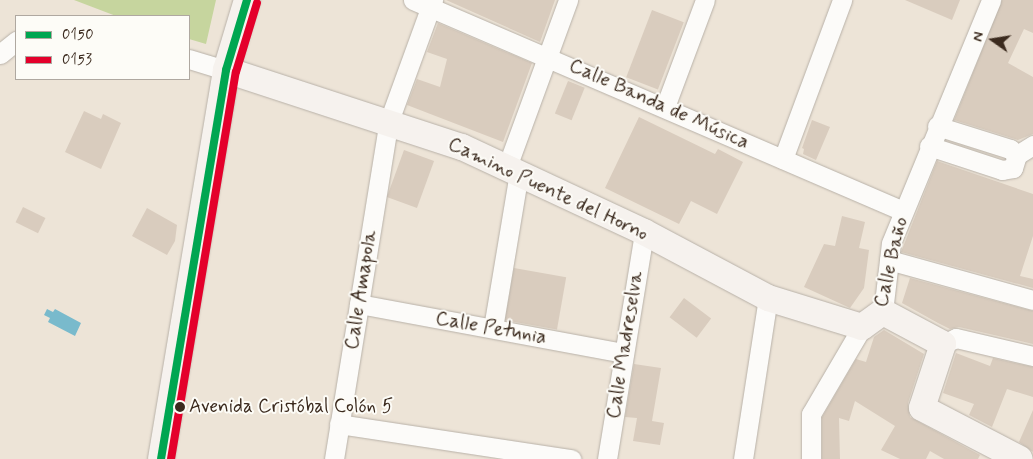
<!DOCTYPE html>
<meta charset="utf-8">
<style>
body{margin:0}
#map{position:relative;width:1033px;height:459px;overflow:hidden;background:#ede4d7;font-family:Mynerve,sans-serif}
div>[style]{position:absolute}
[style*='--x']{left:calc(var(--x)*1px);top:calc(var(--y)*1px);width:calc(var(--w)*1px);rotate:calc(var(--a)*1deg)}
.green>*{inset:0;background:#c6d59e}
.water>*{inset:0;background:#79bacc}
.building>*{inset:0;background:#d9ccbe;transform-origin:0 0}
.roads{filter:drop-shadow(0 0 1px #b8b1a8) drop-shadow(0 0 1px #b8b1a8)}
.street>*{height:19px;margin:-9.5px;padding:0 9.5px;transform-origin:9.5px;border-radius:9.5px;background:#fcfbf9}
.secondary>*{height:26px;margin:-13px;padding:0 13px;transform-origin:13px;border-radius:13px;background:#f6f2ee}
.bus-1>*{height:8px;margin:-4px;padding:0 4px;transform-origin:4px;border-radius:4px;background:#00a651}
.bus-2>*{height:8px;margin:-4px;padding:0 4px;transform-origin:4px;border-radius:4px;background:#e4002b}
.dots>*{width:14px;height:14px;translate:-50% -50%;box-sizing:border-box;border:2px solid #fdfcf7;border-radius:50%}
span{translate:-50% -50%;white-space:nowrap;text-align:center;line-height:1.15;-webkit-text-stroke:4px #fdfcf7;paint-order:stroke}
.bus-label{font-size:19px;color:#3b2a1e}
.left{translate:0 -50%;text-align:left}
.street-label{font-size:20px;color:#3b2a1e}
.legend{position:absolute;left:15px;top:15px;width:175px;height:65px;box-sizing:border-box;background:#fdfcf7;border:1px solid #afa8a0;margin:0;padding:6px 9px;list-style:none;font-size:15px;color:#3b2a1e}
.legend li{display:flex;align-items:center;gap:10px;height:25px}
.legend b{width:25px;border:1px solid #afa8a0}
.north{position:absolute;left:968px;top:15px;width:50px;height:50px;-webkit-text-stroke:4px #fdfcf7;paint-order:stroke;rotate:283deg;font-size:14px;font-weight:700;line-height:20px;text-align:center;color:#3b2a1e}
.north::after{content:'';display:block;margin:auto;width:18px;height:22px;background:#3b2a1e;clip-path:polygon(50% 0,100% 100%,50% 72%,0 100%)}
</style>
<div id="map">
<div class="green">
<i style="clip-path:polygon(74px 0,216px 0,206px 44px,189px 39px,189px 16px,116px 16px)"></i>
</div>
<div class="water">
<i style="clip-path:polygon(47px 309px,53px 312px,55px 309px,81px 323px,75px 336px,48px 322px,50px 318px,44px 315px)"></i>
</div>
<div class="building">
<i style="clip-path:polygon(446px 0,555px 0,540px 42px)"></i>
<i style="clip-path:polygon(905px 0,960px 0,952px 20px)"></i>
<i style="clip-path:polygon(1002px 0,1033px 0,1033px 33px,1024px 29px,1008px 63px,1033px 77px,1033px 134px,1018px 140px,954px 120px)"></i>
<i style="left:652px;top:10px;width:34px;height:72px;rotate:21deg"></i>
<i style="clip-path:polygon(438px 23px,532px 63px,503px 142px,407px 105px,417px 79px,440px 87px,447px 59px,427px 52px)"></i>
<i style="left:568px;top:81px;width:18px;height:35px;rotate:22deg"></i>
<i style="clip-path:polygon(84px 111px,101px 119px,103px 114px,121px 123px,101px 169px,65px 152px)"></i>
<i style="clip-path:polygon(639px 117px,715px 154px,718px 149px,743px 162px,717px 214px,691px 201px,679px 224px,605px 188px)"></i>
<i style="clip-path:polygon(812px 120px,830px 127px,816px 160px,803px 154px,804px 149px,802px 148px)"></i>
<i style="left:404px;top:150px;width:32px;height:50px;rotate:20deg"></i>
<i style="clip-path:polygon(937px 161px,1033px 194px,1033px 236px,1020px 276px,1033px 279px,1033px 288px,901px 252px)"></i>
<i style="left:23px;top:207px;width:25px;height:17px;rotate:26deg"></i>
<i style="clip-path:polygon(147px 208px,177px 225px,175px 241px,167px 255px,132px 236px)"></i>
<i style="clip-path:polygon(842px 216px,865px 222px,859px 248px,869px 250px,864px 288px,850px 308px,804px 287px,824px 244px,835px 246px)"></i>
<i style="left:514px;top:268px;width:53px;height:53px;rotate:10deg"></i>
<i style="clip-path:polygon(910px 278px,1033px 311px,1033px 344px,959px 327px,950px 329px,938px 323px,902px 303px)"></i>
<i style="left:684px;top:298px;width:34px;height:24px;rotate:37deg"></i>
<i style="clip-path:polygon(884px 330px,924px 354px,908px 403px,910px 417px,980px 455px,978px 459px,944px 459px,930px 451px,926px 459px,900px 459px,881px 450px,895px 426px,855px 401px,849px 421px,839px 418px,840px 459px,822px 459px,822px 417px,856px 359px,866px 362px,874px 337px)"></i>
<i style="clip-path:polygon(956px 353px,990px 366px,993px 358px,1033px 367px,1033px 397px,1007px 389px,992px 427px,969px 415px,974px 404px,943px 393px)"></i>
<i style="clip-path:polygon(634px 364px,661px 368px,652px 421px,664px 423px,660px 445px,633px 441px,637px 418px,625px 417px)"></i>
<i style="clip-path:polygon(1033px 410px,1033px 452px,1019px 442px)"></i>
</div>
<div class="roads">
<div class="street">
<i style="--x:413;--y:0;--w:533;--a:23.3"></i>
<i style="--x:0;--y:54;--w:21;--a:-39"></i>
<i style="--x:189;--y:59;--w:39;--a:17"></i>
<i style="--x:665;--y:107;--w:114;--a:-69.5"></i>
<i style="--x:937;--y:126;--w:77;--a:17.5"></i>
<i style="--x:1010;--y:149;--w:9;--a:41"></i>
<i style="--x:929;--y:146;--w:77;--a:18.2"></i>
<i style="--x:1002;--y:170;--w:11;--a:-10"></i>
<i style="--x:1013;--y:168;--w:14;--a:-73"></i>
<i style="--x:1017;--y:155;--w:19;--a:-32"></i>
<i style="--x:783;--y:159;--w:170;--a:-69.6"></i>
<i style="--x:507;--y:167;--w:178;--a:-69.9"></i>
<i style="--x:889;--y:260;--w:149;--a:15.5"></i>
<i style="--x:359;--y:304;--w:269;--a:10.5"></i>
<i style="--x:883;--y:312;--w:69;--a:-83.4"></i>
<i style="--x:891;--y:243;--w:263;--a:-67.6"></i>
<i style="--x:493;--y:328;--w:157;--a:-80.5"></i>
<i style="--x:943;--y:344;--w:14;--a:-25"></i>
<i style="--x:956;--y:338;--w:79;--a:13.2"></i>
<i style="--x:339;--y:424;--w:235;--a:8.6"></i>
<i style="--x:334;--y:459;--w:342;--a:-80.8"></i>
<i style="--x:389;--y:121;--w:129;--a:-70"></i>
<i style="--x:607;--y:459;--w:230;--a:-80.7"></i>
<i style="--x:743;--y:459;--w:163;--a:-81.2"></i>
<i style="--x:811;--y:459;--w:45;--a:-90"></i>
<i style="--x:811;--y:414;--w:101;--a:-59.6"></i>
</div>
<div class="secondary">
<i style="--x:226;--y:70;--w:248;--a:18.1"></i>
<i style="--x:462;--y:147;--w:201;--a:25"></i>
<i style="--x:644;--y:232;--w:140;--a:28"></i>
<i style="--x:768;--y:298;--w:98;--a:17.1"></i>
<i style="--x:862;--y:327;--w:26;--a:-36"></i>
<i style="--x:883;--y:312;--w:68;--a:28.1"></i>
<i style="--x:943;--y:344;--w:67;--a:108.2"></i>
<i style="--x:922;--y:408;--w:110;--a:27.5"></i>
<i style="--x:161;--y:459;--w:394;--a:-80.5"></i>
<i style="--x:226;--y:70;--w:73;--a:-73.3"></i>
</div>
</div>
<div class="bus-1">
<i style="--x:161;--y:459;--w:394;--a:-80.5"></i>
<i style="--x:226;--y:70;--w:73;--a:-73.3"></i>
</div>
<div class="bus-2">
<i style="--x:171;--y:459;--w:392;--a:-80.5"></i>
<i style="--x:236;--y:72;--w:72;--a:-73.1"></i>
</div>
<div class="dots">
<i style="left:180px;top:407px;background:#3b2a1e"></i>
</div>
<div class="bus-label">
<span class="left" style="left:189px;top:407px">Avenida Cristóbal Colón 5</span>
</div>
<div class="street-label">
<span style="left:659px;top:104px;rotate:24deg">Calle Banda de Música</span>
<span style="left:548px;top:189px;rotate:25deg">Camino Puente del Horno</span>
<span style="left:891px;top:262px;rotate:-77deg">Calle Baño</span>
<span style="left:361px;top:290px;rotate:-81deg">Calle Amapola</span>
<span style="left:491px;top:328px;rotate:10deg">Calle Petunia</span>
<span style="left:625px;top:345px;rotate:-81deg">Calle Madreselva</span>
</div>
<ul class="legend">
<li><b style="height:6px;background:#00a651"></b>0150</li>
<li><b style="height:6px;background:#e4002b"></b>0153</li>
</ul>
<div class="north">N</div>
</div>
